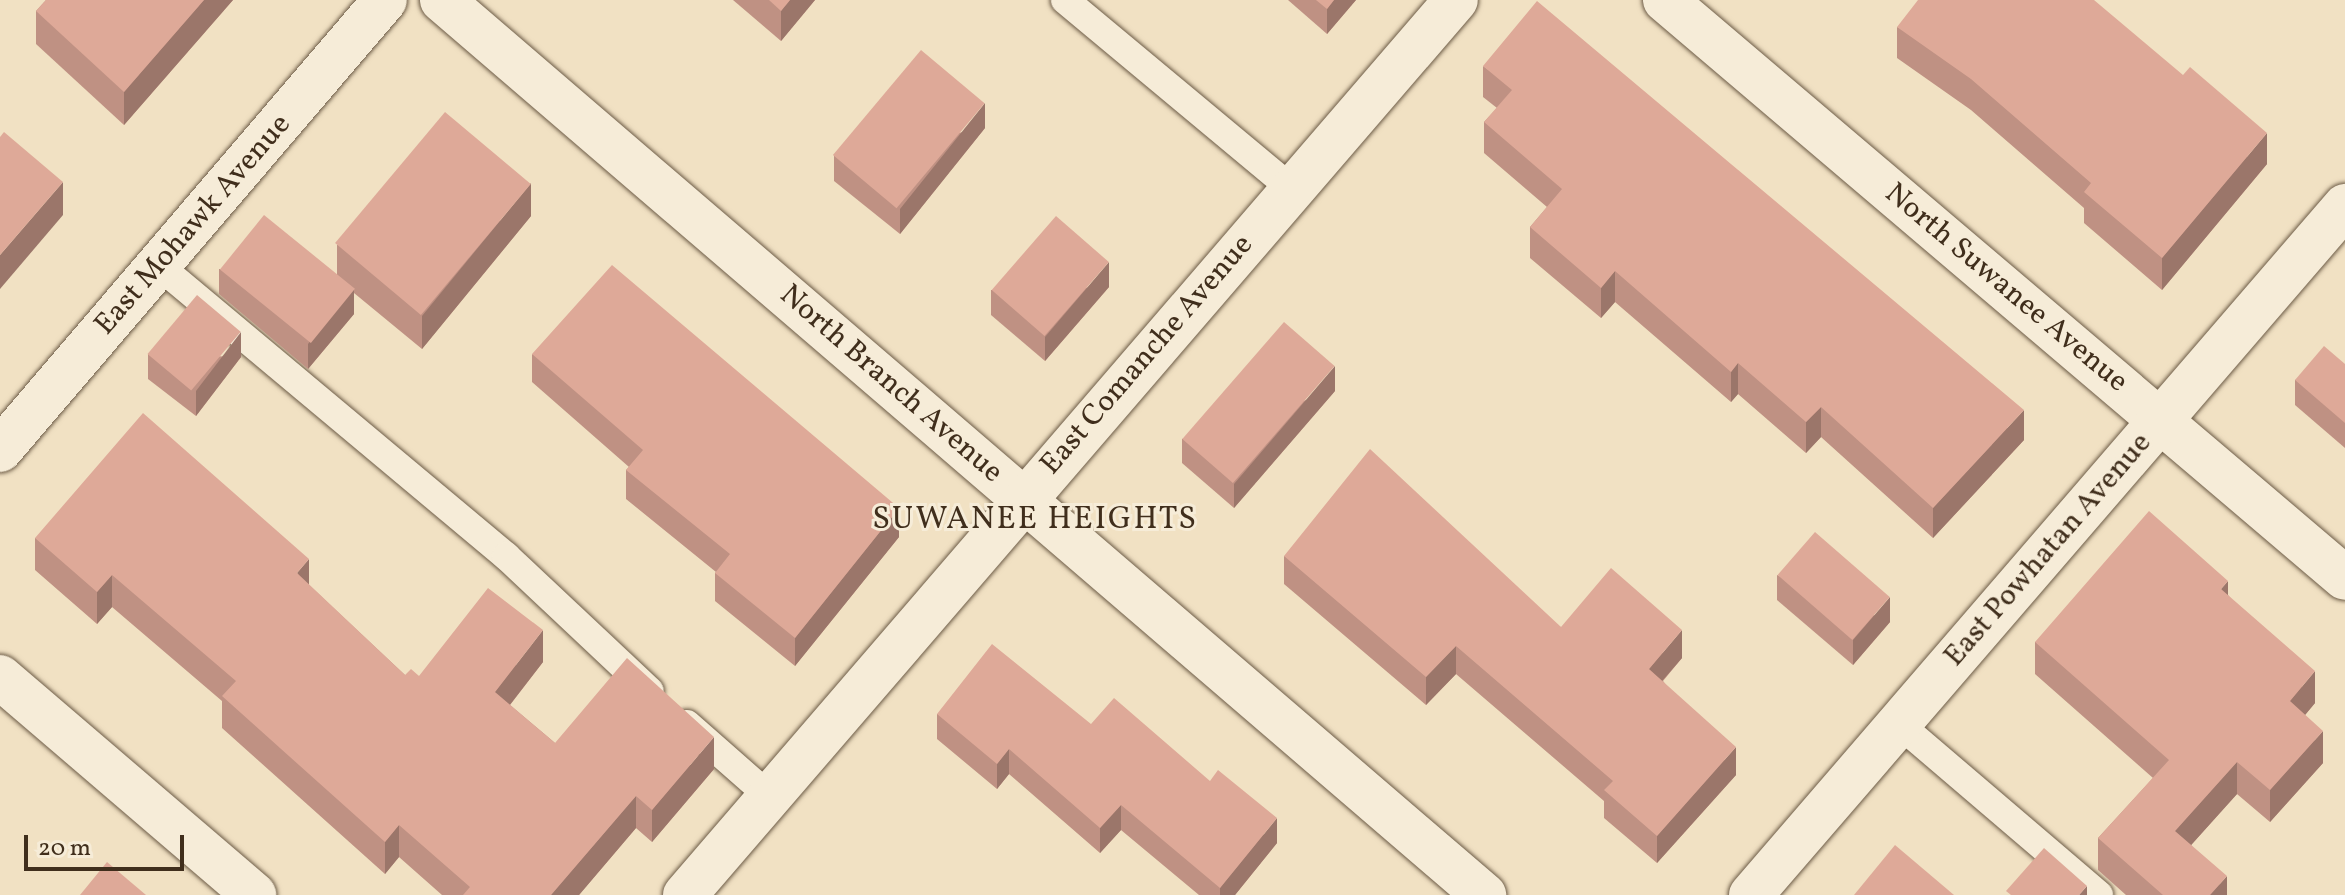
<!DOCTYPE html>
<style>
body{margin:0}
#map{position:relative;width:2345px;height:895px;overflow:hidden;background:#f1e1c3;font-family:Vollkorn,serif}
div>[style]{position:absolute}
[style*='--x']{left:calc(var(--x)*1px);top:calc(var(--y)*1px);width:calc(var(--w)*1px);rotate:calc(var(--a)*1deg)}
.roads{filter:drop-shadow(0 0 2px #6c5b46) drop-shadow(0 0 2px #6c5b46)}
.service>*{height:28px;margin:-14px;padding:0 14px;transform-origin:14px;border-radius:14px;background:#f6ecd8}
.minor>*{height:44px;margin:-22px;padding:0 22px;transform-origin:22px;border-radius:22px;background:#f6ecd8}
.wall>*{inset:0;background:#bf9183}
.shaded-wall>*{inset:0;background:#9b766a}
.building>*{inset:0;background:#dea998;transform-origin:0 0}
span{translate:-50% -50%;white-space:nowrap;text-align:center;line-height:1.15;-webkit-text-stroke:6px #f6ecd8;paint-order:stroke}
.street-label{font-size:30px;color:#402e1c}
.neighbourhood-label{font-size:32px;color:#402e1c;letter-spacing:2px}
.scale{position:absolute;left:24px;top:835px;width:160px;height:36px;box-sizing:border-box;border:4px solid #402e1c;border-top:0;padding-left:10px;font-size:24px;line-height:28px;white-space:nowrap;color:#402e1c;-webkit-text-stroke:6px #f6ecd8;paint-order:stroke}
</style>
<div id="map">
<div class="roads">
<div class="service">
<i style="--x:1065;--y:0;--w:295;--a:39.8"></i>
<i style="--x:158;--y:265;--w:454;--a:39.9"></i>
<i style="--x:506;--y:556;--w:197;--a:43.2"></i>
<i style="--x:687;--y:724;--w:109;--a:41.3"></i>
<i style="--x:1899;--y:724;--w:263;--a:40.5"></i>
</div>
<div class="minor">
<i style="--x:442;--y:0;--w:1374;--a:40.66"></i>
<i style="--x:1665;--y:0;--w:892;--a:40.36"></i>
<i style="--x:0;--y:450;--w:592;--a:-49.45"></i>
<i style="--x:0;--y:677;--w:335;--a:40.6"></i>
<i style="--x:685;--y:895;--w:1181;--a:-49.26"></i>
<i style="--x:1751;--y:895;--w:910;--a:-49.23"></i>
</div>
</div>
<div class="wall">
<i style="clip-path:polygon(46px 0,233px 0,124px 125px,36px 44px,36px 11px)"></i>
<i style="clip-path:polygon(733px 0,815px 0,781px 41px)"></i>
<i style="clip-path:polygon(1288px 0,1356px 0,1327px 34px)"></i>
<i style="clip-path:polygon(1897px 27px,2267px 164px,2162px 290px,2084px 223px,2084px 208px,1971px 110px,1897px 58px)"></i>
<i style="clip-path:polygon(1483px 66px,2024px 440px,1933px 538px,1821px 437px,1806px 453px,1738px 394px,1731px 402px,1615px 302px,1601px 318px,1530px 258px,1530px 227px,1547px 207px,1484px 153px,1484px 122px,1497px 108px,1483px 97px)"></i>
<i style="clip-path:polygon(985px 128px,900px 234px,834px 181px,834px 156px)"></i>
<i style="clip-path:polygon(531px 216px,422px 349px,354px 293px,354px 314px,308px 369px,219px 294px,219px 269px,337px 275px,337px 245px)"></i>
<i style="clip-path:polygon(1109px 287px,1045px 361px,991px 315px,991px 290px)"></i>
<i style="clip-path:polygon(148px 354px,241px 357px,196px 416px,148px 379px)"></i>
<i style="clip-path:polygon(532px 354px,899px 537px,795px 666px,715px 601px,715px 573px,716px 572px,626px 499px,626px 470px,629px 467px,532px 382px)"></i>
<i style="clip-path:polygon(2345px 364px,2345px 448px,2295px 405px,2295px 380px)"></i>
<i style="clip-path:polygon(1335px 391px,1234px 508px,1182px 463px,1182px 439px)"></i>
<i style="clip-path:polygon(35px 538px,309px 585px,405px 675px,419px 676px,543px 662px,510px 705px,555px 743px,714px 769px,652px 842px,636px 828px,579px 895px,442px 895px,399px 857px,385px 874px,222px 728px,222px 701px,112px 607px,97px 624px,35px 570px)"></i>
<i style="clip-path:polygon(1284px 556px,1682px 658px,1663px 681px,1736px 775px,1657px 863px,1604px 818px,1604px 801px,1456px 674px,1426px 705px,1284px 584px)"></i>
<i style="clip-path:polygon(1777px 575px,1890px 622px,1853px 665px,1777px 600px)"></i>
<i style="clip-path:polygon(2228px 595px,2315px 703px,2305px 715px,2323px 763px,2270px 822px,2237px 794px,2191px 845px,2227px 895px,2126px 895px,2098px 870px,2098px 838px,2153px 778px,2035px 674px,2035px 642px)"></i>
<i style="clip-path:polygon(937px 714px,1091px 724px,1277px 843px,1235px 895px,1199px 895px,1121px 830px,1100px 853px,1009px 774px,997px 789px,937px 739px)"></i>
</div>
<div class="shaded-wall">
<i style="clip-path:polygon(204px 0,233px 0,124px 125px,124px 92px)"></i>
<i style="clip-path:polygon(790px 0,815px 0,781px 41px,781px 11px)"></i>
<i style="clip-path:polygon(1334px 0,1356px 0,1327px 34px,1327px 9px)"></i>
<i style="clip-path:polygon(985px 103px,985px 128px,900px 234px,900px 209px)"></i>
<i style="clip-path:polygon(2267px 133px,2267px 164px,2162px 290px,2162px 258px)"></i>
<i style="clip-path:polygon(63px 182px,63px 215px,0 289px,0 255px)"></i>
<i style="clip-path:polygon(531px 183px,531px 216px,422px 349px,422px 316px)"></i>
<i style="clip-path:polygon(1109px 262px,1109px 287px,1045px 361px,1045px 337px)"></i>
<i style="clip-path:polygon(1615px 271px,1615px 302px,1601px 318px,1601px 288px)"></i>
<i style="clip-path:polygon(354px 289px,354px 314px,308px 369px,308px 344px)"></i>
<i style="clip-path:polygon(241px 332px,241px 357px,196px 416px,196px 391px)"></i>
<i style="clip-path:polygon(1738px 363px,1738px 394px,1731px 402px,1731px 372px)"></i>
<i style="clip-path:polygon(1335px 366px,1335px 391px,1234px 508px,1234px 484px)"></i>
<i style="clip-path:polygon(1821px 407px,1821px 437px,1806px 453px,1806px 422px)"></i>
<i style="clip-path:polygon(2024px 410px,2024px 440px,1933px 538px,1933px 508px)"></i>
<i style="clip-path:polygon(899px 508px,899px 537px,795px 666px,795px 638px)"></i>
<i style="clip-path:polygon(309px 559px,309px 591px,297px 573px)"></i>
<i style="clip-path:polygon(112px 575px,112px 607px,97px 624px,97px 592px)"></i>
<i style="clip-path:polygon(2228px 581px,2228px 613px,2221px 589px)"></i>
<i style="clip-path:polygon(1890px 597px,1890px 622px,1853px 665px,1853px 640px)"></i>
<i style="clip-path:polygon(543px 630px,543px 662px,495px 724px,495px 692px)"></i>
<i style="clip-path:polygon(1682px 630px,1682px 658px,1649px 696px,1649px 669px)"></i>
<i style="clip-path:polygon(1456px 646px,1456px 674px,1426px 705px,1426px 677px)"></i>
<i style="clip-path:polygon(2315px 671px,2315px 703px,2290px 733px,2290px 701px)"></i>
<i style="clip-path:polygon(2323px 731px,2323px 763px,2270px 822px,2270px 790px)"></i>
<i style="clip-path:polygon(714px 737px,714px 769px,652px 842px,652px 810px)"></i>
<i style="clip-path:polygon(1736px 747px,1736px 775px,1657px 863px,1657px 836px)"></i>
<i style="clip-path:polygon(1009px 749px,1009px 774px,997px 789px,997px 764px)"></i>
<i style="clip-path:polygon(2237px 762px,2237px 794px,2175px 863px,2175px 831px)"></i>
<i style="clip-path:polygon(636px 796px,636px 828px,579px 895px,551px 895px)"></i>
<i style="clip-path:polygon(1121px 805px,1121px 830px,1100px 853px,1100px 828px)"></i>
<i style="clip-path:polygon(1277px 818px,1277px 843px,1235px 895px,1220px 895px,1220px 888px)"></i>
<i style="clip-path:polygon(399px 825px,399px 857px,385px 874px,385px 842px)"></i>
<i style="clip-path:polygon(2227px 876px,2227px 895px,2210px 895px)"></i>
<i style="clip-path:polygon(2087px 886px,2087px 895px,2079px 895px)"></i>
</div>
<div class="building">
<i style="clip-path:polygon(46px 0,204px 0,124px 92px,36px 11px)"></i>
<i style="clip-path:polygon(769px 0,790px 0,781px 11px)"></i>
<i style="clip-path:polygon(1316px 0,1334px 0,1327px 9px)"></i>
<i style="clip-path:polygon(1918px 0,2094px 0,2183px 75px,2190px 67px,2267px 133px,2162px 258px,2084px 192px,2091px 183px,1971px 79px,1897px 27px)"></i>
<i style="clip-path:polygon(1537px 1px,2024px 410px,1933px 508px,1821px 407px,1806px 422px,1738px 363px,1731px 372px,1615px 271px,1601px 288px,1530px 227px,1562px 189px,1484px 122px,1512px 90px,1483px 66px)"></i>
<i style="left:921px;top:50px;width:83px;height:137px;rotate:40deg"></i>
<i style="left:445px;top:112px;width:112px;height:171px;rotate:40deg"></i>
<i style="clip-path:polygon(4px 132px,63px 182px,0 255px,0 137px)"></i>
<i style="left:264px;top:215px;width:117px;height:70px;rotate:39deg"></i>
<i style="left:1056px;top:216px;width:70px;height:98px;rotate:41deg"></i>
<i style="clip-path:polygon(612px 265px,899px 508px,795px 638px,715px 573px,730px 554px,626px 470px,643px 450px,532px 354px)"></i>
<i style="left:197px;top:295px;width:57px;height:77px;rotate:40deg"></i>
<i style="left:1284px;top:322px;width:67px;height:155px;rotate:41deg"></i>
<i style="clip-path:polygon(2324px 346px,2345px 364px,2345px 423px,2295px 380px)"></i>
<i style="clip-path:polygon(143px 413px,309px 559px,297px 573px,405px 675px,411px 669px,419px 676px,488px 588px,543px 630px,495px 692px,555px 743px,627px 658px,714px 737px,652px 810px,636px 796px,551px 895px,463px 895px,470px 887px,399px 825px,385px 842px,222px 696px,236px 681px,112px 575px,97px 592px,35px 538px)"></i>
<i style="clip-path:polygon(1370px 449px,1561px 627px,1611px 568px,1682px 630px,1649px 669px,1736px 747px,1657px 836px,1604px 790px,1613px 781px,1456px 646px,1426px 677px,1284px 556px)"></i>
<i style="clip-path:polygon(2149px 511px,2228px 581px,2221px 589px,2315px 671px,2290px 701px,2323px 731px,2270px 790px,2237px 762px,2175px 831px,2227px 876px,2210px 895px,2163px 895px,2098px 838px,2169px 760px,2035px 642px)"></i>
<i style="left:1815px;top:532px;width:99px;height:57px;rotate:41deg"></i>
<i style="clip-path:polygon(992px 644px,1091px 724px,1114px 698px,1210px 781px,1218px 770px,1277px 818px,1220px 888px,1121px 805px,1100px 828px,1009px 749px,997px 764px,937px 714px)"></i>
<i style="clip-path:polygon(1895px 845px,1954px 895px,1854px 895px)"></i>
<i style="clip-path:polygon(2044px 848px,2087px 886px,2079px 895px,2011px 895px,2006px 891px)"></i>
<i style="clip-path:polygon(107px 862px,146px 895px,80px 895px)"></i>
</div>
<div class="street-label">
<span style="left:193px;top:225px;rotate:-49deg">East Mohawk Avenue</span>
<span style="left:2006px;top:288px;rotate:40deg">North Suwanee Avenue</span>
<span style="left:1147px;top:355px;rotate:-49deg">East Comanche Avenue</span>
<span style="left:891px;top:384px;rotate:41deg">North Branch Avenue</span>
<span style="left:2048px;top:550px;rotate:-49deg">East Powhatan Avenue</span>
</div>
<div class="neighbourhood-label">
<span style="left:1035px;top:520px">SUWANEE HEIGHTS</span>
</div>
<div class="scale">20 m</div>
</div>
